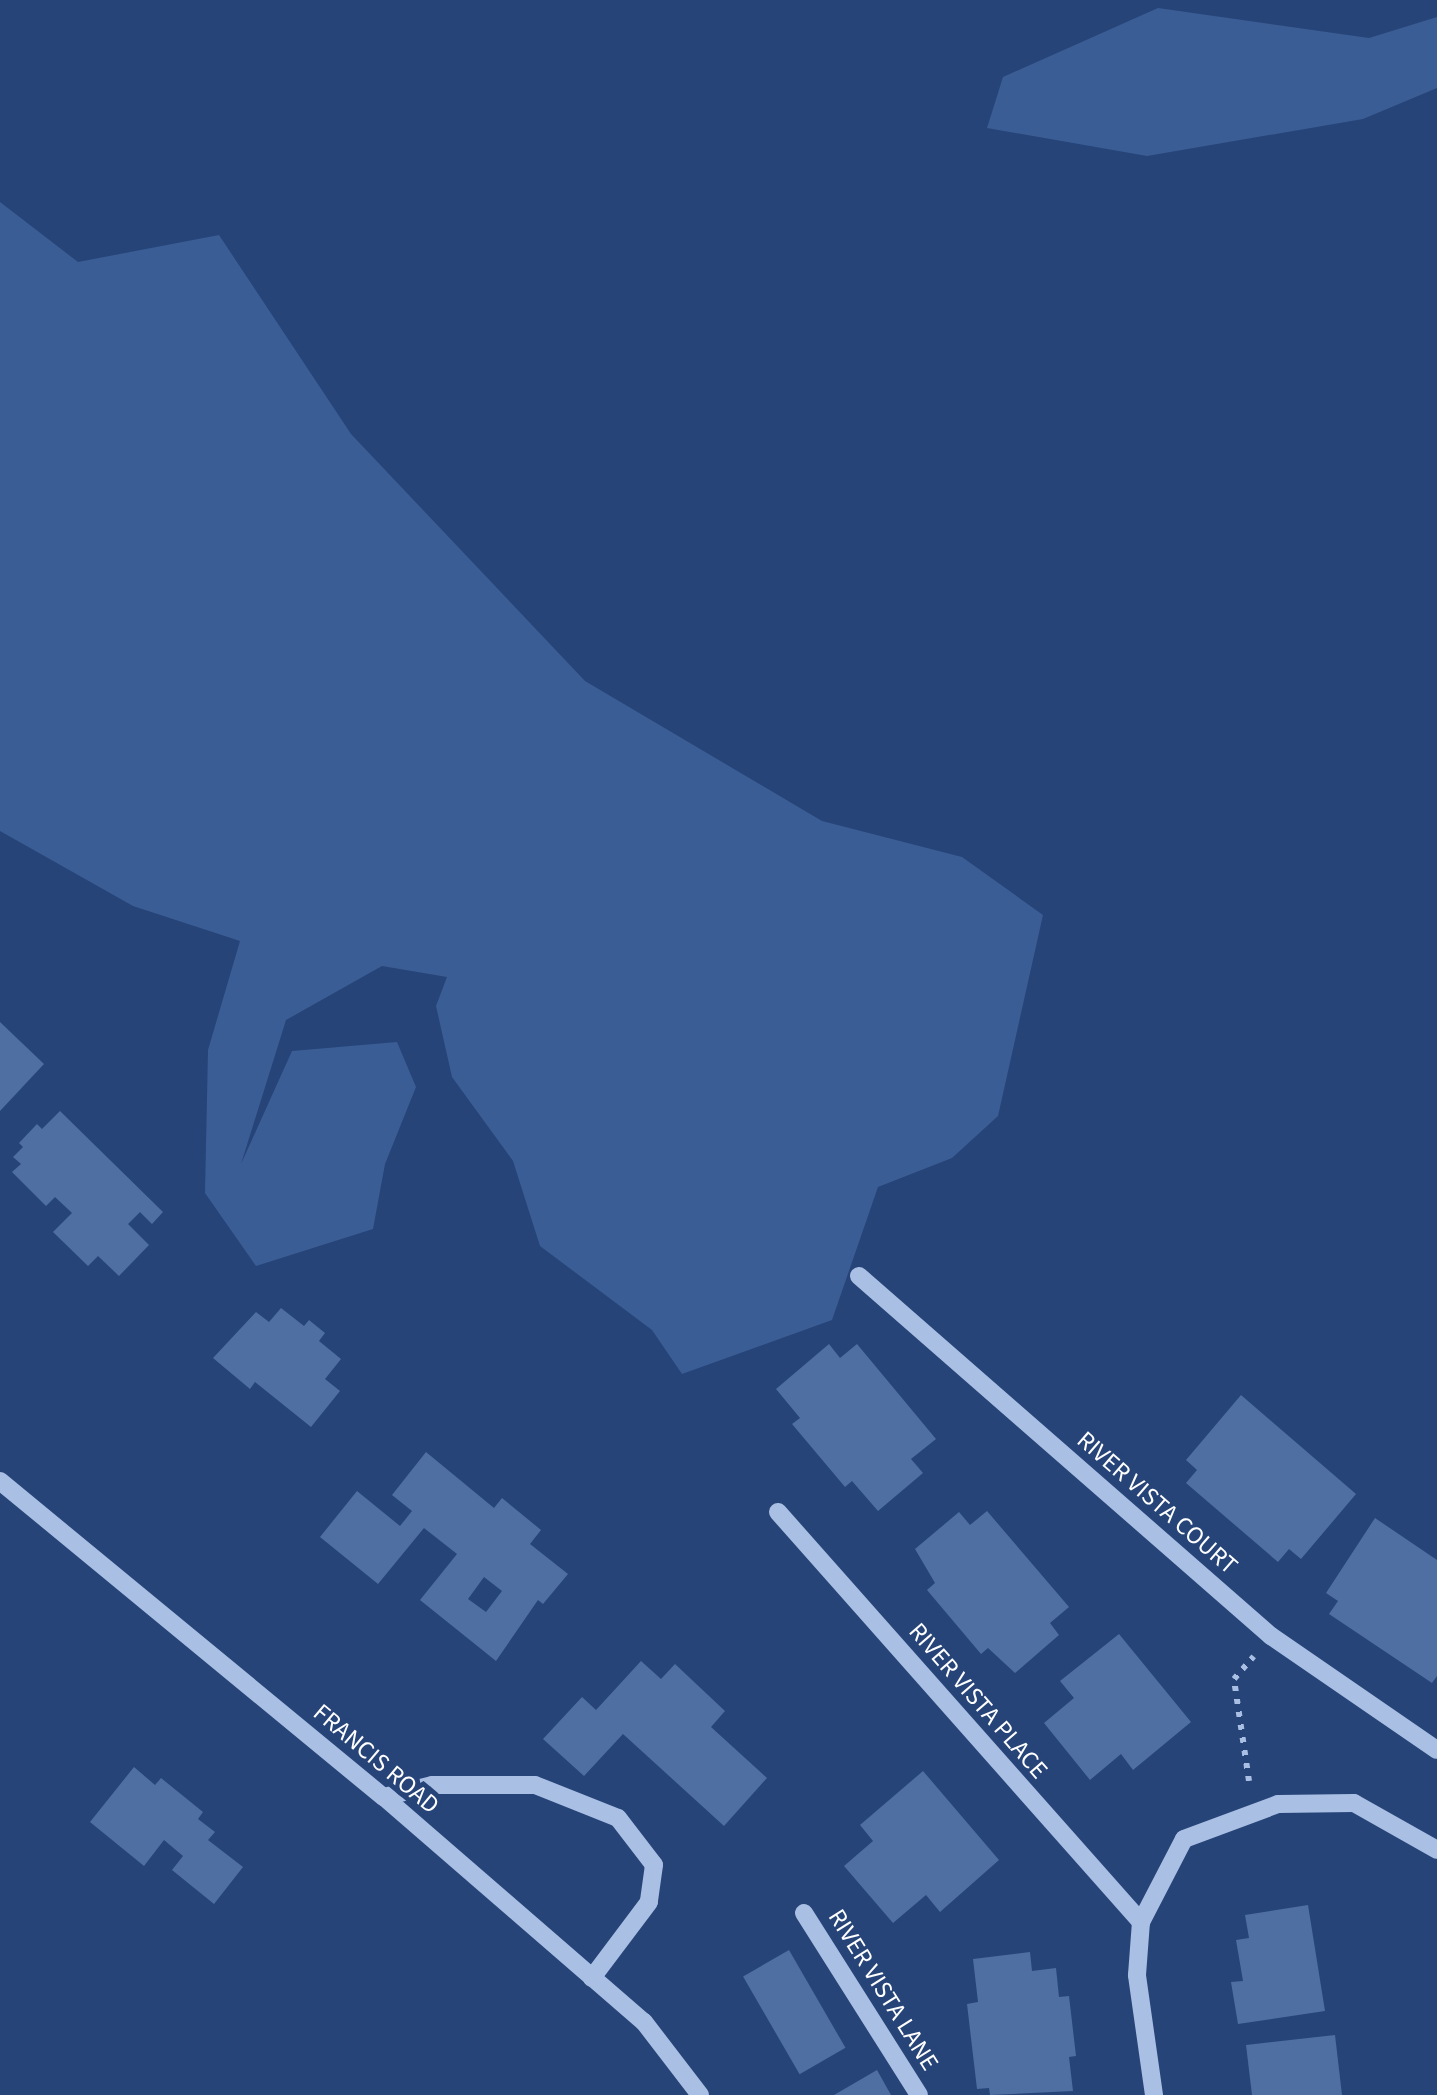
<!DOCTYPE html>
<style>
body{margin:0}
#map{position:relative;width:1437px;height:2095px;overflow:hidden;background:#264478;font-family:"Source Sans 3",sans-serif}
div>[style]{position:absolute}
[style*='--x']{left:calc(var(--x)*1px);top:calc(var(--y)*1px);width:calc(var(--w)*1px);rotate:calc(var(--a)*1deg)}
.green>*{inset:0;background:#3a5d95}
.building>*{inset:0;background:#4f6ea2;transform-origin:0 0}
.path>*{height:6px;margin-top:-3px;transform-origin:0;background:repeating-linear-gradient(90deg,#a9bfe3 0 5px,transparent 0 13px)}
.minor>*{height:18px;margin:-9px;padding:0 9px;transform-origin:9px;border-radius:9px;background:#a9bfe3}
span{translate:-50% -50%;white-space:nowrap;text-align:center;line-height:1.15;-webkit-text-stroke:10px #264478;paint-order:stroke}
.street-label{font-size:25px;color:#fff}
</style>
<div id="map">
<div class="green">
<i style="clip-path:polygon(1158px 8px,1369px 38px,1437px 17px,1437px 88px,1363px 119px,1147px 156px,987px 128px,1003px 77px)"></i>
<i style="clip-path:polygon(0 202px,78px 262px,219px 235px,351px 434px,585px 681px,822px 821px,962px 857px,1043px 915px,998px 1116px,952px 1158px,878px 1187px,832px 1320px,682px 1374px,652px 1330px,540px 1246px,513px 1161px,452px 1077px,436px 1006px,447px 977px,382px 966px,286px 1020px,241px 1164px,292px 1051px,397px 1042px,416px 1087px,385px 1164px,373px 1229px,256px 1266px,205px 1193px,208px 1050px,240px 941px,133px 906px,0 831px)"></i>
</div>
<div class="building">
<i style="clip-path:polygon(0 1022px,44px 1064px,0 1111px)"></i>
<i style="clip-path:polygon(60px 1111px,163px 1212px,152px 1224px,140px 1212px,128px 1224px,149px 1245px,119px 1276px,98px 1256px,88px 1266px,53px 1232px,72px 1213px,55px 1197px,46px 1206px,12px 1172px,21px 1164px,13px 1157px,23px 1147px,19px 1143px,37px 1124px,42px 1129px)"></i>
<i style="clip-path:polygon(281px 1308px,304px 1326px,309px 1320px,325px 1333px,319px 1341px,341px 1359px,325px 1379px,340px 1391px,311px 1427px,255px 1382px,250px 1389px,213px 1358px,256px 1312px,269px 1322px)"></i>
<i style="clip-path:polygon(829px 1344px,840px 1358px,857px 1344px,936px 1439px,911px 1459px,923px 1473px,878px 1511px,852px 1481px,845px 1487px,792px 1424px,800px 1418px,776px 1389px)"></i>
<i style="clip-path:polygon(1241px 1395px,1356px 1494px,1301px 1559px,1289px 1549px,1278px 1562px,1186px 1483px,1197px 1470px,1186px 1460px)"></i>
<i style="clip-path:polygon(evenodd,426px 1452px,494px 1508px,502px 1498px,541px 1530px,530px 1544px,568px 1574px,543px 1604px,538px 1600px,496px 1661px,420px 1600px,457px 1554px,424px 1528px,378px 1584px,320px 1537px,357px 1491px,400px 1526px,412px 1511px,392px 1495px,426px 1452px,484px 1577px,502px 1591px,486px 1612px,468px 1599px,484px 1577px)"></i>
<i style="clip-path:polygon(987px 1511px,1069px 1607px,1050px 1623px,1059px 1635px,1015px 1673px,988px 1648px,981px 1654px,927px 1590px,935px 1583px,915px 1549px,959px 1512px,970px 1525px)"></i>
<i style="clip-path:polygon(1375px 1518px,1437px 1560px,1437px 1676px,1432px 1683px,1329px 1614px,1338px 1601px,1326px 1593px)"></i>
<i style="clip-path:polygon(1119px 1634px,1191px 1722px,1133px 1770px,1121px 1754px,1090px 1780px,1044px 1723px,1074px 1698px,1060px 1681px)"></i>
<i style="clip-path:polygon(641px 1661px,661px 1679px,675px 1664px,725px 1711px,711px 1727px,767px 1778px,724px 1826px,623px 1734px,584px 1776px,543px 1739px,582px 1697px,596px 1710px)"></i>
<i style="clip-path:polygon(134px 1767px,155px 1785px,161px 1778px,203px 1812px,198px 1819px,215px 1832px,208px 1840px,243px 1867px,214px 1904px,172px 1870px,183px 1856px,164px 1840px,144px 1866px,90px 1822px)"></i>
<i style="clip-path:polygon(923px 1771px,999px 1860px,940px 1912px,926px 1895px,893px 1923px,844px 1866px,873px 1841px,860px 1825px)"></i>
<i style="clip-path:polygon(1308px 1905px,1325px 2011px,1238px 2024px,1231px 1982px,1243px 1981px,1236px 1940px,1249px 1938px,1245px 1915px)"></i>
<i style="left:789px;top:1950px;width:113px;height:53px;rotate:60deg"></i>
<i style="clip-path:polygon(1030px 1952px,1032px 1971px,1056px 1968px,1059px 1997px,1069px 1996px,1076px 2056px,1069px 2057px,1073px 2091px,990px 2095px,989px 2088px,977px 2089px,967px 2004px,978px 2002px,973px 1959px)"></i>
<i style="clip-path:polygon(1335px 2035px,1342px 2095px,1252px 2095px,1246px 2045px)"></i>
<i style="clip-path:polygon(877px 2070px,891px 2095px,834px 2095px)"></i>
</div>
<div class="path">
<i style="--x:1249;--y:1781;--w:103;--a:-98.4"></i>
<i style="--x:1234;--y:1679;--w:30;--a:-49"></i>
</div>
<div class="minor">
<i style="--x:859;--y:1276;--w:547;--a:41.15"></i>
<i style="--x:1271;--y:1636;--w:201;--a:34.5"></i>
<i style="--x:0;--y:1481;--w:497;--a:39.5"></i>
<i style="--x:384;--y:1797;--w:344;--a:40.9"></i>
<i style="--x:644;--y:2022;--w:92;--a:52.5"></i>
<i style="--x:778;--y:1512;--w:548;--a:48.48"></i>
<i style="--x:384;--y:1797;--w:49;--a:-14"></i>
<i style="--x:432;--y:1785;--w:103;--a:0"></i>
<i style="--x:535;--y:1785;--w:89;--a:21.7"></i>
<i style="--x:618;--y:1818;--w:59;--a:52.5"></i>
<i style="--x:654;--y:1865;--w:37;--a:98"></i>
<i style="--x:649;--y:1902;--w:95;--a:126.9"></i>
<i style="--x:804;--y:1913;--w:215;--a:57.7"></i>
<i style="--x:1154;--y:2095;--w:121;--a:-98.1"></i>
<i style="--x:1137;--y:1975;--w:53;--a:-85.7"></i>
<i style="--x:1141;--y:1922;--w:93;--a:-62.6"></i>
<i style="--x:1184;--y:1839;--w:100;--a:-20.4"></i>
<i style="--x:1278;--y:1804;--w:76;--a:-0.8"></i>
<i style="--x:1354;--y:1803;--w:95;--a:29.5"></i>
</div>
<div class="street-label">
<span style="left:1157px;top:1503px;rotate:41deg">RIVER VISTA COURT</span>
<span style="left:978px;top:1701px;rotate:49deg">RIVER VISTA PLACE</span>
<span style="left:376px;top:1759px;rotate:40deg">FRANCIS ROAD</span>
<span style="left:883px;top:1990px;rotate:58deg">RIVER VISTA LANE</span>
</div>
</div>
